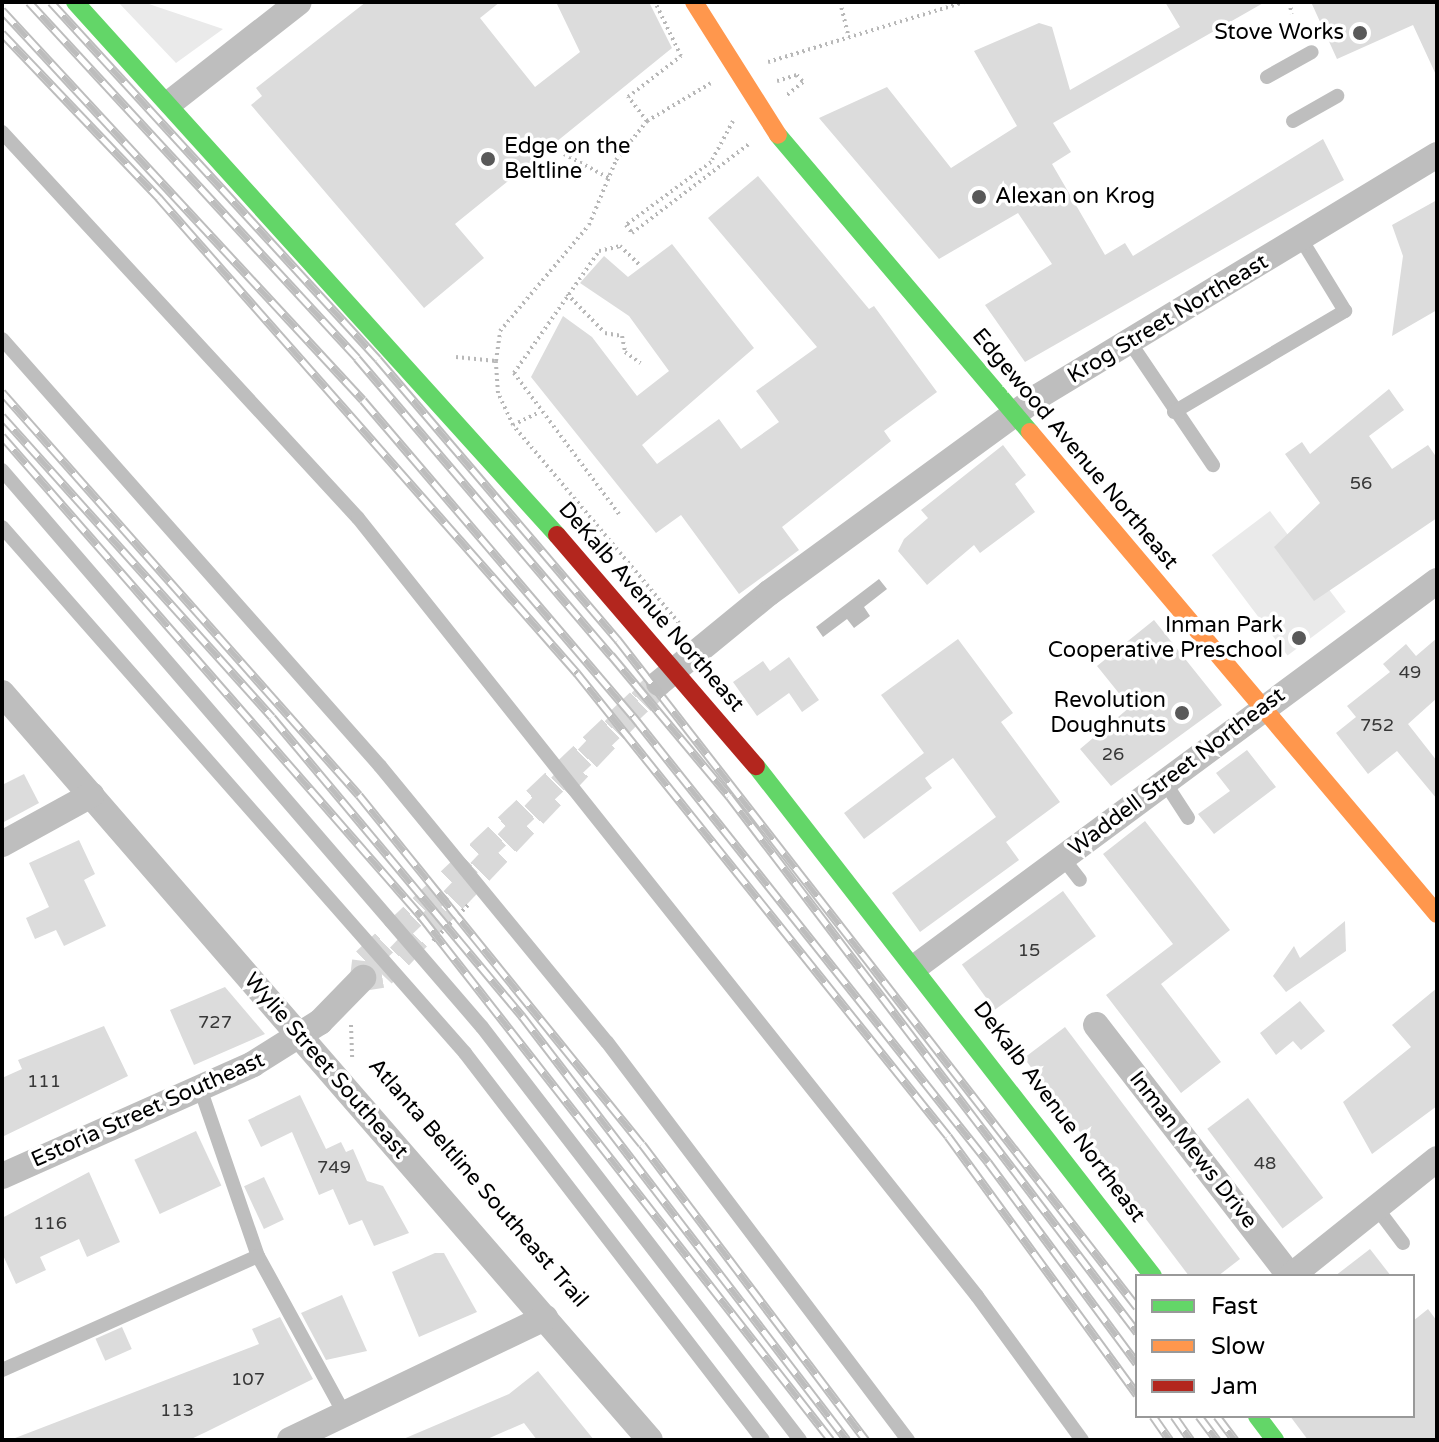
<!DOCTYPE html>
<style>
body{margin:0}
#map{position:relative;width:1439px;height:1442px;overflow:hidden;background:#fff;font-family:"Varela Round",sans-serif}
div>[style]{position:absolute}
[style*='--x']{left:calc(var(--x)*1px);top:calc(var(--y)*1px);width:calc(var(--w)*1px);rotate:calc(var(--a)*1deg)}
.green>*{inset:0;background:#eaeaea;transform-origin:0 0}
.water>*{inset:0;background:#bcbcbc}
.building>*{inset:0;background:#dcdcdc;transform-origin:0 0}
.street-tunnel>*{height:26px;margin-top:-13px;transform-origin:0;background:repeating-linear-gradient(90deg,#d9d9d9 0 26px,transparent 0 39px)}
.path>*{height:4px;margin-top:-2px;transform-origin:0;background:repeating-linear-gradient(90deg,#b8b8b8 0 2px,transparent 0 6px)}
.lane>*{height:14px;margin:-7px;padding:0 7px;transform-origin:7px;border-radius:7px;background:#bebebe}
.street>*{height:26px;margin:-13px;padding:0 13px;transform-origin:13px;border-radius:13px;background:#bebebe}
.fast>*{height:18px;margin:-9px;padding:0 9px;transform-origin:9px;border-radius:9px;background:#63d668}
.slow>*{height:18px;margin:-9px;padding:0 9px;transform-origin:9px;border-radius:9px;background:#ff974d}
.jam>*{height:18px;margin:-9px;padding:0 9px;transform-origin:9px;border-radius:9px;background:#b3261e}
.rail>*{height:9px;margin-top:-4.5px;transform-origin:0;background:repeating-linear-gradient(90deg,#fff 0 18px,#bdbdbd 0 36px);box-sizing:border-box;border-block:2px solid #bdbdbd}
.slow-bridge>*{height:18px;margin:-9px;padding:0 9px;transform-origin:9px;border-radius:9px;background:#ff974d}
.dots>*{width:22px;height:22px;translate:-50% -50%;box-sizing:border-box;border:4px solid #fff;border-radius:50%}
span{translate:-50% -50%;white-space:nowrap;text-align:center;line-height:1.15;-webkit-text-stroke:7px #fff;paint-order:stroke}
.number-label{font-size:18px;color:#373737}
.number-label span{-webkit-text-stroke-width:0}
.poi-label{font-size:22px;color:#000}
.right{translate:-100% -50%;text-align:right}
.left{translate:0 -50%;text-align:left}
.street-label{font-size:22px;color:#000}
.frame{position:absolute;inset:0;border:4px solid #000;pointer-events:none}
.legend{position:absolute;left:1135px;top:1274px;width:280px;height:144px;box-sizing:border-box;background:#fff;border:2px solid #999;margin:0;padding:10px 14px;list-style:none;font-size:24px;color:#000}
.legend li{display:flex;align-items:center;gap:16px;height:40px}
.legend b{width:40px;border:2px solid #999}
</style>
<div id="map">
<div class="green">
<i style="clip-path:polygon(118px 2px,143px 2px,223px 29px,176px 63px)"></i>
<i style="left:1270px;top:511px;width:126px;height:73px;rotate:53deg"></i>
</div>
<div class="water">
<i style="clip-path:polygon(879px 579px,887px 589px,864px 607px,870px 616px,854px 628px,847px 619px,823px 637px,816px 627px)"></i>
</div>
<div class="building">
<i style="clip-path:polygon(366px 2px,500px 2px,480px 18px,535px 87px,580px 52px,556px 2px,649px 2px,672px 48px,455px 224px,484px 258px,424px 308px,251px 105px,262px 96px,256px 88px)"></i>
<i style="clip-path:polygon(1165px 2px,1265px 2px,1053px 123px,1071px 152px,1052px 164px,1105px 255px,1125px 243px,1133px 256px,1323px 139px,1344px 180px,1025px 362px,985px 305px,1052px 264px,1018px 213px,939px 259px,819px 118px,887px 87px,951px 168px,1017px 126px,974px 51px,1039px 23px,1052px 27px,1070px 90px,1180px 27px)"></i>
<i style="clip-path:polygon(1311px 2px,1437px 2px,1437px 77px,1413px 25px,1337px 59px)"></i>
<i style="clip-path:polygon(758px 176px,869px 309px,874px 306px,937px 392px,884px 431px,891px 441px,782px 527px,799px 550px,739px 594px,681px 515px,656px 533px,531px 377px,563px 316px,592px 337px,637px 396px,669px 371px,629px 316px,580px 283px,604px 256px,628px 277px,672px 244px,754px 348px,642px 445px,657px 464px,719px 419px,741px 449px,779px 422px,756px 391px,817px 347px,708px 218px)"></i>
<i style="clip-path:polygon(1437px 200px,1437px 310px,1392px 336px,1403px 256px,1392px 225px)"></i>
<i style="clip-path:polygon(1389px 389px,1404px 410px,1369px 436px,1392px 469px,1428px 445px,1437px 458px,1437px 518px,1314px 601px,1274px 547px,1320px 503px,1285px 454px,1302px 442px,1310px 454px)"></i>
<i style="clip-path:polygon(1003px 445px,1026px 475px,1015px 484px,1035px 512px,980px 553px,974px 545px,927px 585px,898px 551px,904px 539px,928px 518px,921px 510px)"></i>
<i style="clip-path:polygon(1154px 620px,1222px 705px,1111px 786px,1080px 749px,1130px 707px,1097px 666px)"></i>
<i style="clip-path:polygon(1437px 638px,1437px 698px,1408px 724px,1437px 761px,1437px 799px,1397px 751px,1368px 774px,1336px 733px,1356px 717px,1347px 706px,1390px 672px,1383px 664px,1406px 644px,1416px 656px)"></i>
<i style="clip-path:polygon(958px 639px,1013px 713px,1001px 722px,1060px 802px,1006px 842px,1019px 860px,920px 932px,892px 893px,996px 817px,953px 758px,925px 778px,932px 788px,864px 839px,844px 813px,924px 753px,881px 695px)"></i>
<i style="clip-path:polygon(789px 657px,819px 700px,802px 712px,789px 693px,757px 716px,733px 682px,763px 661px,770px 671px)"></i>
<i style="clip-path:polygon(1247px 750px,1276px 787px,1214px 834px,1198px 814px,1230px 791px,1216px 773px)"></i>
<i style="clip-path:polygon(24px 774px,39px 803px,2px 823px,2px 785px)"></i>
<i style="clip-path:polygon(1145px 821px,1230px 930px,1161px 984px,1221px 1062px,1181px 1093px,1106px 995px,1173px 944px,1103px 854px)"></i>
<i style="clip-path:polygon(79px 840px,95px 874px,84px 880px,106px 926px,64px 946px,56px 930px,35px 939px,26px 918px,49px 907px,29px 863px)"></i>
<i style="left:1063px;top:891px;width:56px;height:125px;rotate:54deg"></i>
<i style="clip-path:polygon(1345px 921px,1346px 951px,1286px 992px,1273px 976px,1294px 946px,1300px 958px)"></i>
<i style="clip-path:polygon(225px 987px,265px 1034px,194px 1065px,170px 1010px)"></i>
<i style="clip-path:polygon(1437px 988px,1437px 1106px,1372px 1154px,1343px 1102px,1411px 1047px,1392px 1025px)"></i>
<i style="clip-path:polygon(1300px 1001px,1325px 1031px,1301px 1050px,1293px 1041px,1276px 1055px,1260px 1033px)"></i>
<i style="clip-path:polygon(104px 1026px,128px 1076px,2px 1137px,2px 1078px,22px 1069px,18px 1060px)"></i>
<i style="clip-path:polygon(1065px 1027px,1240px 1259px,1218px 1276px,1189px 1276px,1024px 1058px)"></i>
<i style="clip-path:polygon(300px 1095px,326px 1149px,341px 1142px,346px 1152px,353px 1149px,367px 1181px,383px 1186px,409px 1233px,374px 1246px,362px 1220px,349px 1225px,333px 1189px,319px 1195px,292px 1132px,261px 1147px,248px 1120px)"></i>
<i style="left:1248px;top:1098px;width:125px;height:51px;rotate:53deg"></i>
<i style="left:196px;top:1131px;width:60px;height:68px;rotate:65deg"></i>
<i style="clip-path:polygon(89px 1172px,120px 1242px,87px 1257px,79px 1239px,40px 1257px,46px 1270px,16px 1284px,2px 1253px,2px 1218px)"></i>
<i style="left:264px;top:1177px;width:47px;height:22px;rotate:65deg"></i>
<i style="clip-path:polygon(1370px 1249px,1391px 1276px,1335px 1276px)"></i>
<i style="clip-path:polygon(435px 1253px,444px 1253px,477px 1312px,419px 1337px,392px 1272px)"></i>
<i style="clip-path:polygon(342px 1295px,367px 1351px,326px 1360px,301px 1313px)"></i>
<i style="clip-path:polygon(1428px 1309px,1437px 1321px,1437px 1440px,1308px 1440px,1290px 1416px,1413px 1416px,1413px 1321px)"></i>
<i style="clip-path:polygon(280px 1317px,313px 1379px,206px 1432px,189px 1440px,10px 1440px,259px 1344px,252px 1329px)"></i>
<i style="left:122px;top:1327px;width:24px;height:29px;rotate:66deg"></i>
<i style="clip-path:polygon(538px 1371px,594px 1440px,537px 1440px,524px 1423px,485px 1440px,401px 1440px,509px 1394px)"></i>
</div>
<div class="street-tunnel">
<i style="--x:659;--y:683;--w:402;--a:133.5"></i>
<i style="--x:382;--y:975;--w:19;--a:171"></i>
<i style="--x:363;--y:978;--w:17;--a:-83"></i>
<i style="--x:365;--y:961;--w:405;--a:-43.4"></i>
</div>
<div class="path">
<i style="--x:840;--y:2;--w:36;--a:76"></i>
<i style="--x:1289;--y:2;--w:12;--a:76"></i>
<i style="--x:768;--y:62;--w:205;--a:-17"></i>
<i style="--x:777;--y:81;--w:21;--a:-17"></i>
<i style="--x:797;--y:75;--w:9;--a:49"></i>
<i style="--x:803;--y:82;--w:21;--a:141"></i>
<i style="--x:647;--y:121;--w:31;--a:-128"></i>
<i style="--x:628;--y:97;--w:67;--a:-37.7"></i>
<i style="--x:681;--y:56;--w:60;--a:-115.7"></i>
<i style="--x:733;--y:121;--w:47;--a:118.2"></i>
<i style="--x:711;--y:162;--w:106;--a:143.5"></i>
<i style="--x:626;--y:225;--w:10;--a:53"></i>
<i style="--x:632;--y:233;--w:148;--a:-37.3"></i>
<i style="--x:564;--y:154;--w:51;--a:28.1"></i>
<i style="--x:567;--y:294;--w:54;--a:45.7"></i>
<i style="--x:605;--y:333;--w:17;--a:10"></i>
<i style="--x:622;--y:336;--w:16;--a:79"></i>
<i style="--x:625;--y:352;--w:19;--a:36"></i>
<i style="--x:456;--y:357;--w:40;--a:5.7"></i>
<i style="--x:513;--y:425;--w:28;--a:-26"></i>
<i style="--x:619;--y:514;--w:176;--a:-126.7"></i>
<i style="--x:514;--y:373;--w:149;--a:-55.1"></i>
<i style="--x:599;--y:251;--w:22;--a:-13"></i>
<i style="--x:620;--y:246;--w:28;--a:44"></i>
<i style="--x:679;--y:623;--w:258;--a:-130"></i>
<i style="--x:513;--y:425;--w:35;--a:-115"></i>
<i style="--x:498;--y:393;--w:32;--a:-94"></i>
<i style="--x:496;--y:361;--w:30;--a:-82"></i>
<i style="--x:500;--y:331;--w:138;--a:-50"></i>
<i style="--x:589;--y:225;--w:70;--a:-67.4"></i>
<i style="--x:616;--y:160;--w:50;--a:-51.5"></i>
<i style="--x:647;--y:121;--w:74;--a:-30.7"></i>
<i style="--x:433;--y:941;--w:54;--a:-45.7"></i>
<i style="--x:351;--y:1025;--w:35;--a:88"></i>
</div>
<div class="lane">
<i style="--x:1267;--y:77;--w:51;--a:-29.1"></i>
<i style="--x:1293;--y:121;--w:51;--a:-29.6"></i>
<i style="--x:2;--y:132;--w:525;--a:47.32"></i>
<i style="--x:358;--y:518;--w:994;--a:51.49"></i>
<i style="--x:977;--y:1296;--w:178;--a:53.9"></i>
<i style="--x:2;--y:339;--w:570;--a:48.48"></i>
<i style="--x:380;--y:766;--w:357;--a:50.6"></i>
<i style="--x:607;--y:1042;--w:499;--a:52.9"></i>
<i style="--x:1129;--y:341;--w:150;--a:55.9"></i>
<i style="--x:1174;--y:412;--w:199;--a:-30.6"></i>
<i style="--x:1345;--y:311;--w:84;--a:-121.4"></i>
<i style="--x:2;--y:470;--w:735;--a:49.25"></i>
<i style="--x:482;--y:1027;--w:521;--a:52.4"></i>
<i style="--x:2;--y:527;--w:701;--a:48.64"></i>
<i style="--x:465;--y:1053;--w:488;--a:52.4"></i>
<i style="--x:1164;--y:781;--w:44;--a:57"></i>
<i style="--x:1062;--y:857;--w:29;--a:52"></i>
<i style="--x:200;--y:1088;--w:178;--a:71"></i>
<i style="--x:258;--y:1256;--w:181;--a:61.3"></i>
<i style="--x:1376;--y:1207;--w:45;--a:53.1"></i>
<i style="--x:2;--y:1370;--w:280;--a:-24"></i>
</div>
<div class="street">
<i style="--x:171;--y:102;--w:162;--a:-38"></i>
<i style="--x:659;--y:683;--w:142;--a:-39.3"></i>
<i style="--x:769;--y:593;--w:334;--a:-36.1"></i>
<i style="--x:1039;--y:396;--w:465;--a:-31.2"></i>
<i style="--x:2;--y:693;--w:989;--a:49.06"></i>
<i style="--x:2;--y:844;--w:102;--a:-28.8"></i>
<i style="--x:918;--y:965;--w:646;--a:-36.5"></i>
<i style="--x:1096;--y:1025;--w:317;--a:52.3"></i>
<i style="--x:2;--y:1176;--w:275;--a:-24"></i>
<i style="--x:253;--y:1064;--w:79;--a:-32.1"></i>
<i style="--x:320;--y:1022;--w:62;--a:-45.7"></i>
<i style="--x:1291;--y:1276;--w:187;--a:-38.7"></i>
<i style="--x:290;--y:1440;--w:283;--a:-25.6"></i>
</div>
<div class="fast">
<i style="--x:75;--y:2;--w:719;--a:47.88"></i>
<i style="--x:778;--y:135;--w:390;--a:49.7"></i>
<i style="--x:756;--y:766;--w:646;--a:52.1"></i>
<i style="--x:1257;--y:1416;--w:30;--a:53"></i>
</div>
<div class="slow">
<i style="--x:1030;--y:432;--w:631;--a:49.82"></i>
</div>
<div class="jam">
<i style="--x:557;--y:535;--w:305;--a:49.3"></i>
</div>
<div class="rail">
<i style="--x:29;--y:2;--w:484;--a:47.3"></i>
<i style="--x:357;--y:358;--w:391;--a:49.5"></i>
<i style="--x:611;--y:655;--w:184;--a:50.1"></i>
<i style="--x:729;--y:796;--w:674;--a:52.72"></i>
<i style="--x:51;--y:2;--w:484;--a:47.5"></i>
<i style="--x:378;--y:359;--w:370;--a:49.5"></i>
<i style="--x:618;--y:640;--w:845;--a:52.11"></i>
<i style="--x:2;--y:10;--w:531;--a:47.21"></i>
<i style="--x:363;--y:400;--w:416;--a:49.5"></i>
<i style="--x:633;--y:716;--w:570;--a:51.48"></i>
<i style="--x:988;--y:1162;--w:250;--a:53.5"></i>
<i style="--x:2;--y:33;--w:228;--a:46.4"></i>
<i style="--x:159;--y:198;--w:633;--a:48.65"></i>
<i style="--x:577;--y:673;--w:593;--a:51.29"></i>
<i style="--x:948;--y:1136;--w:320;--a:53.8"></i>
<i style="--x:2;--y:392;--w:538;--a:48.46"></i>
<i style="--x:359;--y:795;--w:449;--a:51"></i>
<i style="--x:642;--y:1144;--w:371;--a:52.9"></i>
<i style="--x:2;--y:416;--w:404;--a:48.1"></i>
<i style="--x:272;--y:717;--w:390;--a:50.1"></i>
<i style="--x:522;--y:1016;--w:534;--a:52.53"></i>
<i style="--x:2;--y:436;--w:637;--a:48.88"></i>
<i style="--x:421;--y:916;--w:665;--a:51.96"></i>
<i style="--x:1153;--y:1416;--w:29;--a:55"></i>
<i style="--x:1174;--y:1416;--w:29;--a:55"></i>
<i style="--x:1199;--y:1416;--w:30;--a:53"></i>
<i style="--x:1217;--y:1416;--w:30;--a:53"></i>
</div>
<div class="slow-bridge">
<i style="--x:694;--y:2;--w:157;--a:57.7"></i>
</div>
<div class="dots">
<i style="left:1360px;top:33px;background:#595959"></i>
<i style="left:488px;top:159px;background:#595959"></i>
<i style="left:979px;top:197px;background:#595959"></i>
<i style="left:1299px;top:638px;background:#595959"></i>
<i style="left:1182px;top:713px;background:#595959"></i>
</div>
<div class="number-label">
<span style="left:1361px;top:483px">56</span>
<span style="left:1410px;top:672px">49</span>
<span style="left:1377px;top:725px">752</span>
<span style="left:1113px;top:754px">26</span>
<span style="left:1029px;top:950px">15</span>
<span style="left:215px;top:1022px">727</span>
<span style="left:44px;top:1081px">111</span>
<span style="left:1265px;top:1163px">48</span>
<span style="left:334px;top:1167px">749</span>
<span style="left:50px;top:1223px">116</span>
<span style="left:248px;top:1379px">107</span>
<span style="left:177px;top:1410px">113</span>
</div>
<div class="poi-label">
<span class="right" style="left:1344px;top:33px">Stove Works</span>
<span class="left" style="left:504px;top:159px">Edge on the<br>Beltline</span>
<span class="left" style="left:995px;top:197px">Alexan on Krog</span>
<span class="right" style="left:1283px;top:638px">Inman Park<br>Cooperative Preschool</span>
<span class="right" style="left:1166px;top:713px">Revolution<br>Doughnuts</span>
</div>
<div class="street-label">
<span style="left:1168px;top:319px;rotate:-31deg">Krog Street Northeast</span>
<span style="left:1075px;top:449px;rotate:50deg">Edgewood Avenue Northeast</span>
<span style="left:651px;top:607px;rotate:49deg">DeKalb Avenue Northeast</span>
<span style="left:1177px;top:772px;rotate:-37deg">Waddell Street Northeast</span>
<span style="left:326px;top:1066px;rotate:49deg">Wylie Street Southeast</span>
<span style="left:148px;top:1110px;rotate:-24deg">Estoria Street Southeast</span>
<span style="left:1059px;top:1112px;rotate:53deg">DeKalb Avenue Northeast</span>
<span style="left:1193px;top:1150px;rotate:52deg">Inman Mews Drive</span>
<span style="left:478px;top:1183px;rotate:49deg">Atlanta Beltline Southeast Trail</span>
</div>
<div class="frame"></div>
<ul class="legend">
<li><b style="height:10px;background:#63d668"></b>Fast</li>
<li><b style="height:10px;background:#ff974d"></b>Slow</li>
<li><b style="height:10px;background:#b3261e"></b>Jam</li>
</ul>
</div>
